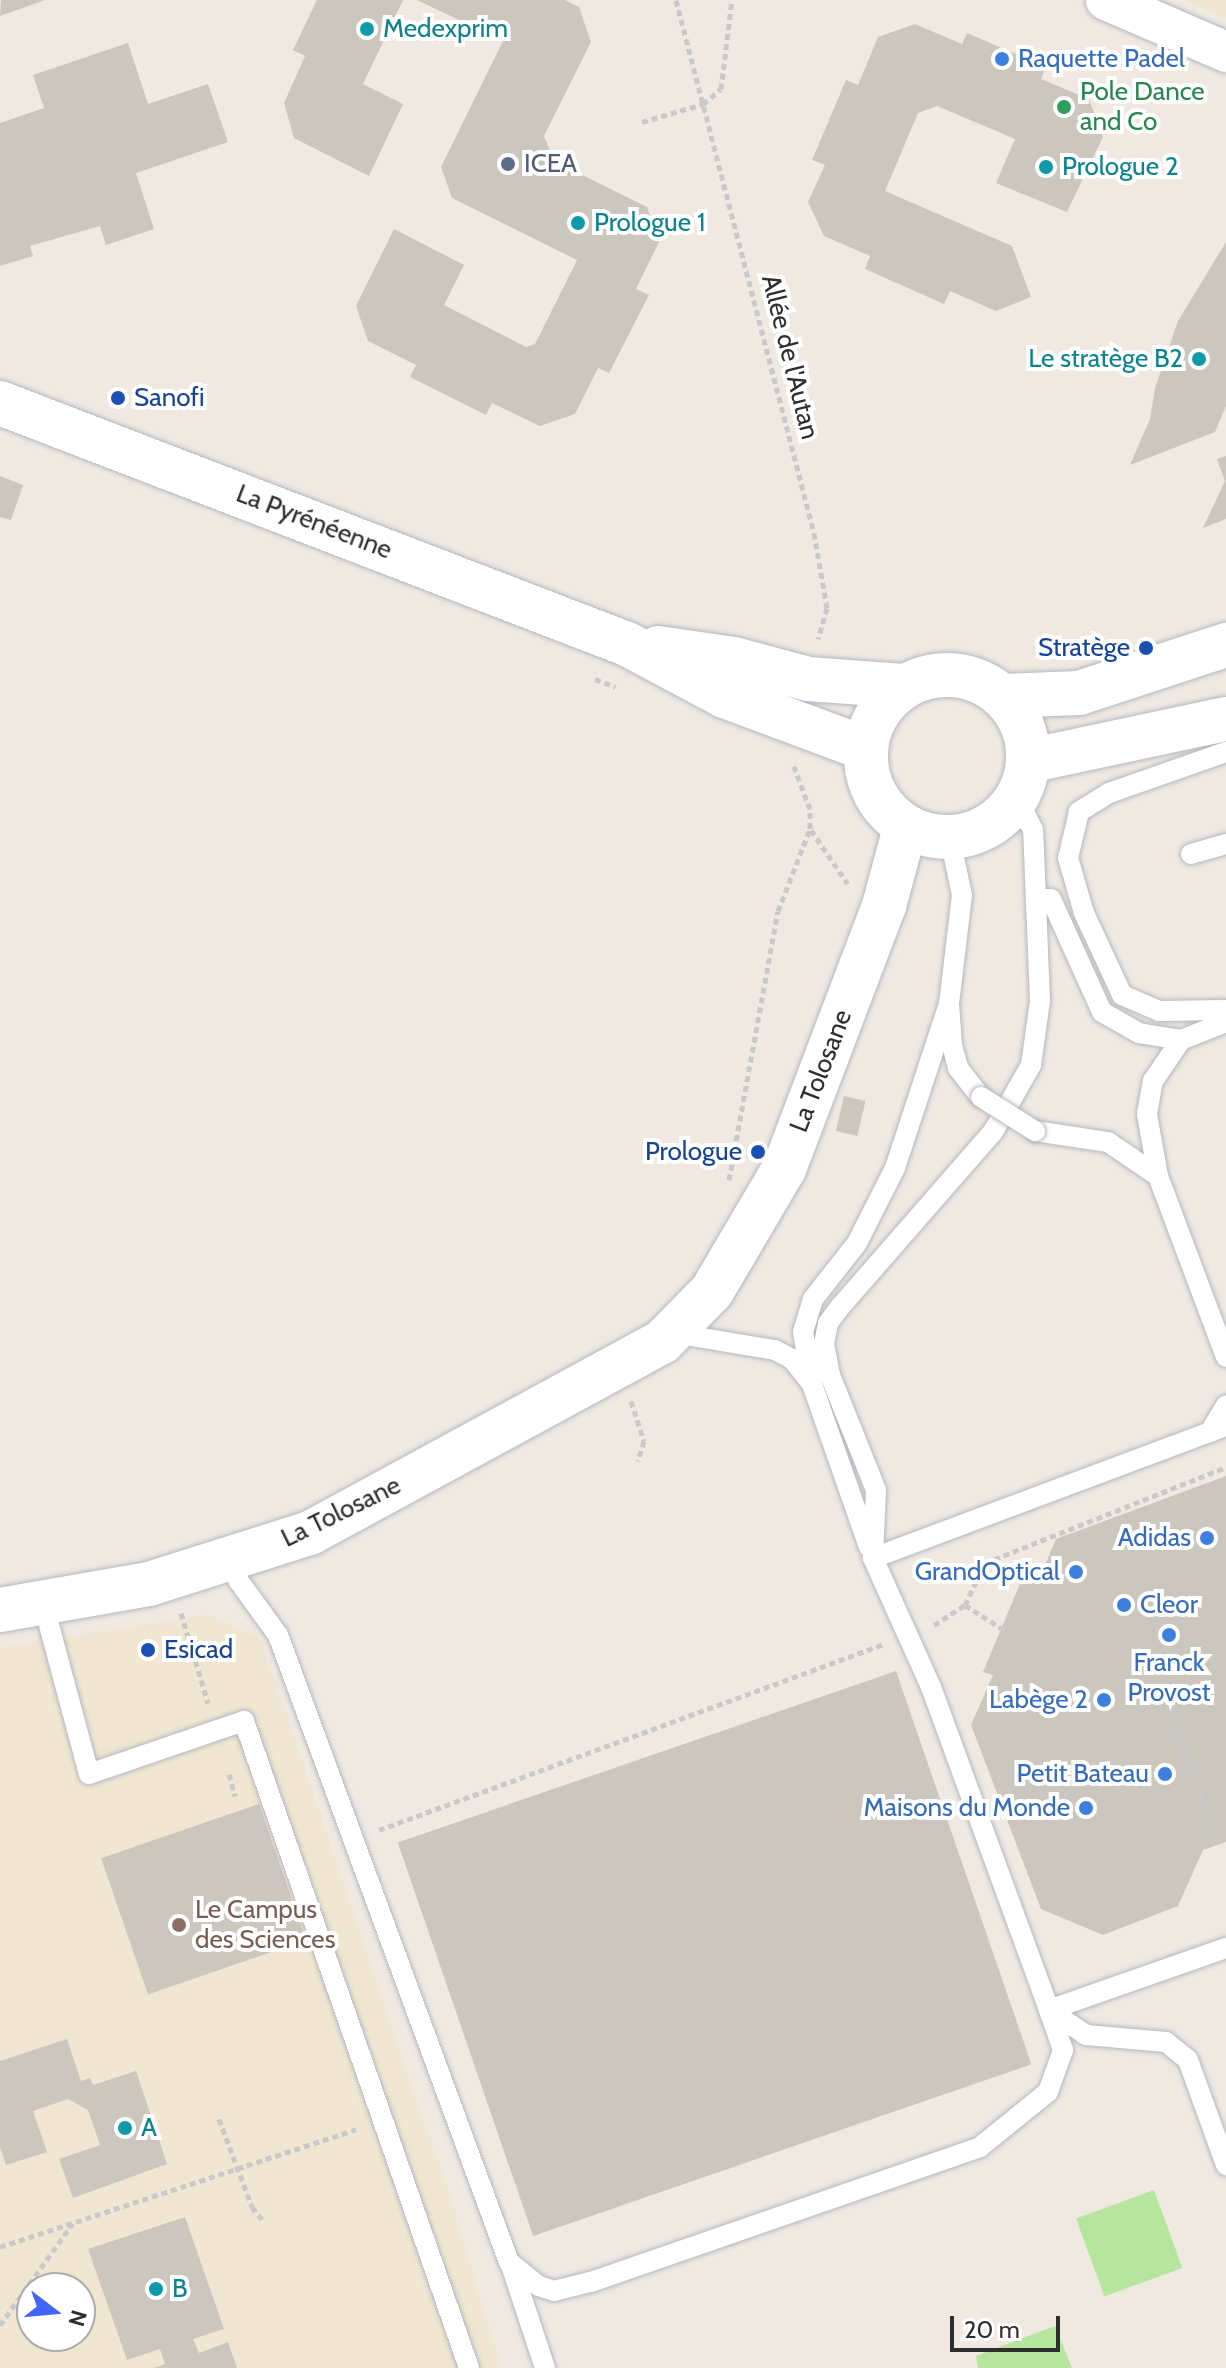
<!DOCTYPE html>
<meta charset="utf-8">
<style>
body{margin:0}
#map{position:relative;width:1226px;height:2368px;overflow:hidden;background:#efe9e1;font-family:Cabin,sans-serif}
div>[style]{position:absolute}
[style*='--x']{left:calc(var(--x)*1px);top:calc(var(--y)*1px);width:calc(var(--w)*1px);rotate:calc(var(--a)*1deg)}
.education>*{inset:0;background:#f0e6d1}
.green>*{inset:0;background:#b6e59e;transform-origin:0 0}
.building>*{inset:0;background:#cbc7bf;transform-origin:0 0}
.path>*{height:5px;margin-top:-2.5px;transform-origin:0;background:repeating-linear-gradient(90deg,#c9c9c9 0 6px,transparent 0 10px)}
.roads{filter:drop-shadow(0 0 2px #b4b7c1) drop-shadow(0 0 2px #b4b7c1)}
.service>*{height:20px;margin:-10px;padding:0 10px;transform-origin:10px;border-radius:10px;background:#fff}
.minor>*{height:40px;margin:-20px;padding:0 20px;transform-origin:20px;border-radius:20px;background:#fff}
.tertiary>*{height:44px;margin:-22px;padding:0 22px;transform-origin:22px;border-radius:22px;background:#fff}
.tertiary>.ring{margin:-22px;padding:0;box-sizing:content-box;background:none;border:44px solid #fff;border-radius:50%}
.bridges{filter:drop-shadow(0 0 2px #b4b7c1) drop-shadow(0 0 2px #b4b7c1)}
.service-bridge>*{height:20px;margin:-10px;padding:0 10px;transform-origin:10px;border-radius:10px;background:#fff}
.dots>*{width:22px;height:22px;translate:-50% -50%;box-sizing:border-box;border:4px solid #fff;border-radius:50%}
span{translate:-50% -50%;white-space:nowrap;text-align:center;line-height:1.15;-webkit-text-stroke:8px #fff;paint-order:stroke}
.culture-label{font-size:26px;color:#0d838f}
.left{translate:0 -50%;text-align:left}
.right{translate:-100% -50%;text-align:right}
.shop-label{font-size:26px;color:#366cbe}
.leisure-label{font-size:26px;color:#27864d}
.service-label{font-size:26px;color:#4e5e75}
.street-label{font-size:26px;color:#2e2e2e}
.transit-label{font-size:26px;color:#164399}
.education-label{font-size:26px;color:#785e54}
.north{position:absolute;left:16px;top:2272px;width:80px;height:80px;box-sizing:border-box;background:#fff;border:2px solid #ababab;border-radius:50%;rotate:106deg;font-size:22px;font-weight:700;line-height:32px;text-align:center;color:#2e2e2e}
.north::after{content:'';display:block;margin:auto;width:28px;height:36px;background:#4264fb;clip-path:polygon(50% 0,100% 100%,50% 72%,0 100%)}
.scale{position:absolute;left:950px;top:2316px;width:110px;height:36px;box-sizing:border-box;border:4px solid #2e2e2e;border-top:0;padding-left:10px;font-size:24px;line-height:28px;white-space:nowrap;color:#2e2e2e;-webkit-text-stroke:6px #fff;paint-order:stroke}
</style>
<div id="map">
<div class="education">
<i style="clip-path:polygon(1183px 0,1226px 0,1226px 19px)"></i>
<i style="clip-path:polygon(evenodd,207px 1615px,260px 1638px,452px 2203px,501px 2368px,0 2368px,0 1648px,207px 1615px,32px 2288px,80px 2288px,80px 2336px,32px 2336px,32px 2288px)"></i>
</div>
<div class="green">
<i style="left:1154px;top:2190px;width:83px;height:83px;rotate:70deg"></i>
<i style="clip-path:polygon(1055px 2326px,1072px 2368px,978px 2368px,976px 2356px)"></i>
</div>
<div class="building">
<i style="clip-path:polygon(1px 0,45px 0,0 16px)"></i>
<i style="clip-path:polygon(317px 0,403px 0,363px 84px,403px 104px,369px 176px,294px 138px,284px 103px,305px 56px,293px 50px)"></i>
<i style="clip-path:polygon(417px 0,565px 0,579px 7px,591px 42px,544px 136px,554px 161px,647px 207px,659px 242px,636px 289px,649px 295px,609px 373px,598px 368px,575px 414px,540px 426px,492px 403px,486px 415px,410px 377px,416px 365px,368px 341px,356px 306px,394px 229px,464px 265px,444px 305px,526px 347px,535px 344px,577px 260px,452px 198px,441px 167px,503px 41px)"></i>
<i style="clip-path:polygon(915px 24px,962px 44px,967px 33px,1046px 67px,1041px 79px,1089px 99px,1103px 137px,1067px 212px,996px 183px,1015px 139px,937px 106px,918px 113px,885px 191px,1012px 246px,1031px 297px,996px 311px,950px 291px,944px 304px,865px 269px,870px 256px,824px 236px,808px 202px,825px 165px,812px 160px,846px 80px,858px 85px,878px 37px)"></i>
<i style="clip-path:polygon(128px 43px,148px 104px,208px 84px,228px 142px,136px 173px,154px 229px,106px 245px,100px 226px,30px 246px,33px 256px,0 266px,0 123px,44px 108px,33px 75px)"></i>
<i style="clip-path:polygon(1226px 242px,1226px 406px,1215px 432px,1130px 465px,1150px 419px,1155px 388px,1178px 321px)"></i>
<i style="clip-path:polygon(1226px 456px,1226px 519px,1203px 528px,1225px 481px,1217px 459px)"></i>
<i style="clip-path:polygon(0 476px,23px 485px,11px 520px,0 517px)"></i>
<i style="left:844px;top:1096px;width:22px;height:36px;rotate:13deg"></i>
<i style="clip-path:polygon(1226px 1476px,1226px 1842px,1203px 1850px,1178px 1906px,1103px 1935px,1041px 1909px,971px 1725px,993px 1675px,983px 1672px,1027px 1567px,1041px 1575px,1056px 1539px)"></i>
<i style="left:896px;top:1671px;width:416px;height:527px;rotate:71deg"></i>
<i style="left:259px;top:1804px;width:144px;height:167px;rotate:71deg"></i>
<i style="clip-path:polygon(67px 2039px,81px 2081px,90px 2078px,93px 2085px,136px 2071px,167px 2164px,73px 2198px,59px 2159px,100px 2145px,88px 2110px,68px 2099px,33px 2111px,47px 2152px,6px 2165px,0 2147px,0 2061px)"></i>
<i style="clip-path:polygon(185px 2217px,224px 2329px,193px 2339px,199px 2353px,228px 2342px,237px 2368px,154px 2368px,165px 2364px,160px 2349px,127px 2360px,88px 2249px)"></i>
</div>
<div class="path">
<i style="--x:676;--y:0;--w:551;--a:75.48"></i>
<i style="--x:814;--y:533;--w:76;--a:80.2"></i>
<i style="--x:827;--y:608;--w:32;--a:106"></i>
<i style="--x:642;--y:122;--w:64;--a:-16.4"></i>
<i style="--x:703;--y:104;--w:23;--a:-40"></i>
<i style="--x:721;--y:89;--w:90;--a:-83"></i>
<i style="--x:595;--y:679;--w:22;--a:21"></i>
<i style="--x:811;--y:830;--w:65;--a:55.6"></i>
<i style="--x:729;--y:1180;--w:273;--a:-79.7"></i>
<i style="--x:778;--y:911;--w:88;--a:-68.7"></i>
<i style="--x:810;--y:829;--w:20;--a:-90"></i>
<i style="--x:810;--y:809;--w:48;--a:-110.7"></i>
<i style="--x:631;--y:1401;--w:42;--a:72"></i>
<i style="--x:644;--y:1441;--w:21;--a:107"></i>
<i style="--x:965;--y:1605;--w:43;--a:32.6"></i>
<i style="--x:181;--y:1613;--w:94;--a:73.3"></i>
<i style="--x:934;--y:1625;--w:37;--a:-33"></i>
<i style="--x:965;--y:1605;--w:47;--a:-64.5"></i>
<i style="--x:985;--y:1563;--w:259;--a:-21.7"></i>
<i style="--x:1162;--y:1689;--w:165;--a:69.5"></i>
<i style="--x:229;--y:1774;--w:23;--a:75"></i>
<i style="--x:379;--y:1830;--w:538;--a:-20.22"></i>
<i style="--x:219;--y:2119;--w:94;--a:69.4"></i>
<i style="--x:252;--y:2207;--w:19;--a:51"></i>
<i style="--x:0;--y:2247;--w:375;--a:-18.3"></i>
<i style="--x:0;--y:2325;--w:125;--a:-54.4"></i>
</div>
<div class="roads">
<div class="service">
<i style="--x:1226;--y:752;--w:124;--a:160.7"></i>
<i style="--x:1109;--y:793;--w:36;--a:148"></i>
<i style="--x:1079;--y:812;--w:47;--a:103.4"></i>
<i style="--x:1068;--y:858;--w:57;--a:73.8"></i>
<i style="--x:1084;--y:913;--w:90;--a:65.1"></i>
<i style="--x:1122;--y:995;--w:40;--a:23.4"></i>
<i style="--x:1159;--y:1011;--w:67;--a:-0.9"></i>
<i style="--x:950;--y:839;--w:57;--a:77.9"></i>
<i style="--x:962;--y:895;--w:110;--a:96.8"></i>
<i style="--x:949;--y:1004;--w:41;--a:85.8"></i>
<i style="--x:952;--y:1045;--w:24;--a:75"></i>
<i style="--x:958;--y:1068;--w:37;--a:52"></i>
<i style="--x:1191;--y:854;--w:36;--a:-16"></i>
<i style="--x:1036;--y:899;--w:15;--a:0"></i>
<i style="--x:1051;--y:899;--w:124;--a:65.7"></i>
<i style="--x:1102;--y:1012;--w:43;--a:29.6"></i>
<i style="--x:1139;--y:1033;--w:43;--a:9.5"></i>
<i style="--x:1035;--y:1131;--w:74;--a:8.6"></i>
<i style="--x:1108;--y:1142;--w:60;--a:34.2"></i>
<i style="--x:1158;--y:1176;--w:193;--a:69.4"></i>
<i style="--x:1158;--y:1176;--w:63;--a:-100.1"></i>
<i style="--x:1147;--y:1114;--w:34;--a:-80"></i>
<i style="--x:1153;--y:1081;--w:50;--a:-55.7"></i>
<i style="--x:1181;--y:1040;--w:48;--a:-21.8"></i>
<i style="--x:673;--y:1333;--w:103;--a:9.5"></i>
<i style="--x:775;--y:1350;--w:19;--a:28"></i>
<i style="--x:792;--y:1359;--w:28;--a:51"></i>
<i style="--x:1226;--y:1426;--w:377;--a:159.5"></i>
<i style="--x:873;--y:1558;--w:141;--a:65.8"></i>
<i style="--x:931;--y:1687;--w:344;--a:69.9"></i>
<i style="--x:1049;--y:2010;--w:45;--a:34"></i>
<i style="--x:1086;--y:2035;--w:80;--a:5"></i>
<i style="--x:1166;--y:2042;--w:28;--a:39"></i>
<i style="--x:1188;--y:2060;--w:112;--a:70.1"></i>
<i style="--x:1210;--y:1432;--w:31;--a:-59"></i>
<i style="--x:869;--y:1547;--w:173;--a:-109.3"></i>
<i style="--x:812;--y:1384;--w:53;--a:-99.8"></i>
<i style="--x:803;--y:1332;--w:34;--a:-73"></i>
<i style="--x:813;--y:1299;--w:71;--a:-51.8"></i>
<i style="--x:857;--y:1243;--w:84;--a:-63.1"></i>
<i style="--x:895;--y:1168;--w:173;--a:-71.8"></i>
<i style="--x:873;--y:1558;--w:68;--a:-87.5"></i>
<i style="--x:876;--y:1490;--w:124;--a:-111.8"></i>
<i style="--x:830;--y:1375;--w:32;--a:-101"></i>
<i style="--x:824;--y:1344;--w:21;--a:-79"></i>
<i style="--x:828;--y:1323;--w:21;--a:-53"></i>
<i style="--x:841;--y:1306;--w:231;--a:-48.9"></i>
<i style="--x:993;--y:1132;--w:77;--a:-60.4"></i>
<i style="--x:1031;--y:1065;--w:65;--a:-82"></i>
<i style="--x:1040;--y:1001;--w:171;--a:-92.3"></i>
<i style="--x:1033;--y:830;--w:37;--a:-116"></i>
<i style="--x:238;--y:1580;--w:68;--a:54"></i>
<i style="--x:278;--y:1635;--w:668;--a:69.78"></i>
<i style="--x:509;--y:2262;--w:38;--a:39"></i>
<i style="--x:539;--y:2286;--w:16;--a:18"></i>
<i style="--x:554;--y:2291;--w:38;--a:-14"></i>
<i style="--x:591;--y:2282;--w:412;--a:-19.1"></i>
<i style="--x:980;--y:2147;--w:87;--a:-39"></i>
<i style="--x:1048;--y:2092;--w:45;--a:-70.3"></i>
<i style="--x:1063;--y:2050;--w:42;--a:-109.3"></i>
<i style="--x:1049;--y:2010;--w:188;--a:-19.3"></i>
<i style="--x:49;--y:1625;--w:154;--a:75"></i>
<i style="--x:89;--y:1774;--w:164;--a:-18.9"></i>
<i style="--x:244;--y:1721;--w:685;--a:70.82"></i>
<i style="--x:511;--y:2265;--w:108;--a:71.7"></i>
</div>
<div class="minor">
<i style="--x:1106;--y:0;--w:131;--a:23.4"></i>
</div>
<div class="tertiary">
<i style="--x:0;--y:403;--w:672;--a:21.03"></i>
<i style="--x:627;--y:644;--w:110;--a:28.2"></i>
<i style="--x:724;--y:696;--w:149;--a:20.4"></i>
<i style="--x:658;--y:648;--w:77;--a:8.2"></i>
<i style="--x:734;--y:659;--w:77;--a:15.1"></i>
<i style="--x:808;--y:679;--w:96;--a:4.2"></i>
<i class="ring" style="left:866px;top:675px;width:118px;height:118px"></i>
<i style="--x:1002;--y:696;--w:77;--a:-2.2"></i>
<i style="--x:1079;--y:693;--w:155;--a:-18.1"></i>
<i style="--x:1028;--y:761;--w:202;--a:-12"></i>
<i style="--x:0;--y:1610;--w:151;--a:-9.9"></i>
<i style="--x:149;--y:1584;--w:169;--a:-17.6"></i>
<i style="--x:310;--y:1533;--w:400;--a:-28.5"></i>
<i style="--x:662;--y:1342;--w:71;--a:-45.6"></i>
<i style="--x:712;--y:1291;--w:142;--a:-59.5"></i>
<i style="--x:784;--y:1169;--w:281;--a:-69.2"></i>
<i style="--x:884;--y:906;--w:81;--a:-74.9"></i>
</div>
</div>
<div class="bridges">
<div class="service-bridge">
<i style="--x:981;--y:1097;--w:64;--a:32.2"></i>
</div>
</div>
<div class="dots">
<i style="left:367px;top:29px;background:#0f9aa8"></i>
<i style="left:1002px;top:59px;background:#3f7fe0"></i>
<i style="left:1064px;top:107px;background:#2e9e5b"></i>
<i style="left:508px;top:164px;background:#5c6f8a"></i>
<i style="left:1046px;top:167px;background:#0f9aa8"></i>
<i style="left:578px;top:223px;background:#0f9aa8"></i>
<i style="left:1199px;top:359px;background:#0f9aa8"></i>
<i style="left:118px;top:398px;background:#1a4fb4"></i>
<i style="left:1146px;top:648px;background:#1a4fb4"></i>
<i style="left:758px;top:1152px;background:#1a4fb4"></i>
<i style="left:1207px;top:1538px;background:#3f7fe0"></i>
<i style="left:1076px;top:1572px;background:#3f7fe0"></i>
<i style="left:1124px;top:1605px;background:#3f7fe0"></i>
<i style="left:1169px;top:1635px;background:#3f7fe0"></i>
<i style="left:148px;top:1650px;background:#1a4fb4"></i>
<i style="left:1104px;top:1700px;background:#3f7fe0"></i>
<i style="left:1165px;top:1774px;background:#3f7fe0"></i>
<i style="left:1086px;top:1808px;background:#3f7fe0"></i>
<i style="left:179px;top:1925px;background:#8d6e63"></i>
<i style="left:125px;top:2128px;background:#0f9aa8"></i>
<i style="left:156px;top:2289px;background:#0f9aa8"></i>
</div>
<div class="culture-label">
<span class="left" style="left:383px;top:29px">Medexprim</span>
<span class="left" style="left:1062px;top:167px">Prologue 2</span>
<span class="left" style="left:594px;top:223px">Prologue 1</span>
<span class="right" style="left:1183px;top:359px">Le stratège B2</span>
<span class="left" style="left:141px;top:2128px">A</span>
<span class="left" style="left:172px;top:2289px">B</span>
</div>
<div class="shop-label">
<span class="left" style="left:1018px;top:59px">Raquette Padel</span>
<span class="right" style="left:1191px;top:1538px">Adidas</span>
<span class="right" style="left:1060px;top:1572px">GrandOptical</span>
<span class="left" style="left:1140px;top:1605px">Cleor</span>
<span style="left:1169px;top:1678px">Franck<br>Provost</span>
<span class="right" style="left:1088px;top:1700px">Labège 2</span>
<span class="right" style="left:1149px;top:1774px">Petit Bateau</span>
<span class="right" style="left:1070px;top:1808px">Maisons du Monde</span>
</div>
<div class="leisure-label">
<span class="left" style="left:1080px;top:107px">Pole Dance<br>and Co</span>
</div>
<div class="service-label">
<span class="left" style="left:524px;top:164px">ICEA</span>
</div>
<div class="street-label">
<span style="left:790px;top:357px;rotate:76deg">Allée de l'Autan</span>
<span style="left:314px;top:522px;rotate:21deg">La Pyrénéenne</span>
<span style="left:821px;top:1071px;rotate:-69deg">La Tolosane</span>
<span style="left:341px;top:1512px;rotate:-26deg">La Tolosane</span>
</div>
<div class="transit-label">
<span class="left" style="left:134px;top:398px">Sanofi</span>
<span class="right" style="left:1130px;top:648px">Stratège</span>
<span class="right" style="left:742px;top:1152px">Prologue</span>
<span class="left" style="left:164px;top:1650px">Esicad</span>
</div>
<div class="education-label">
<span class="left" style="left:195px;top:1925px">Le Campus<br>des Sciences</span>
</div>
<div class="north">N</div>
<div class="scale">20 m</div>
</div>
